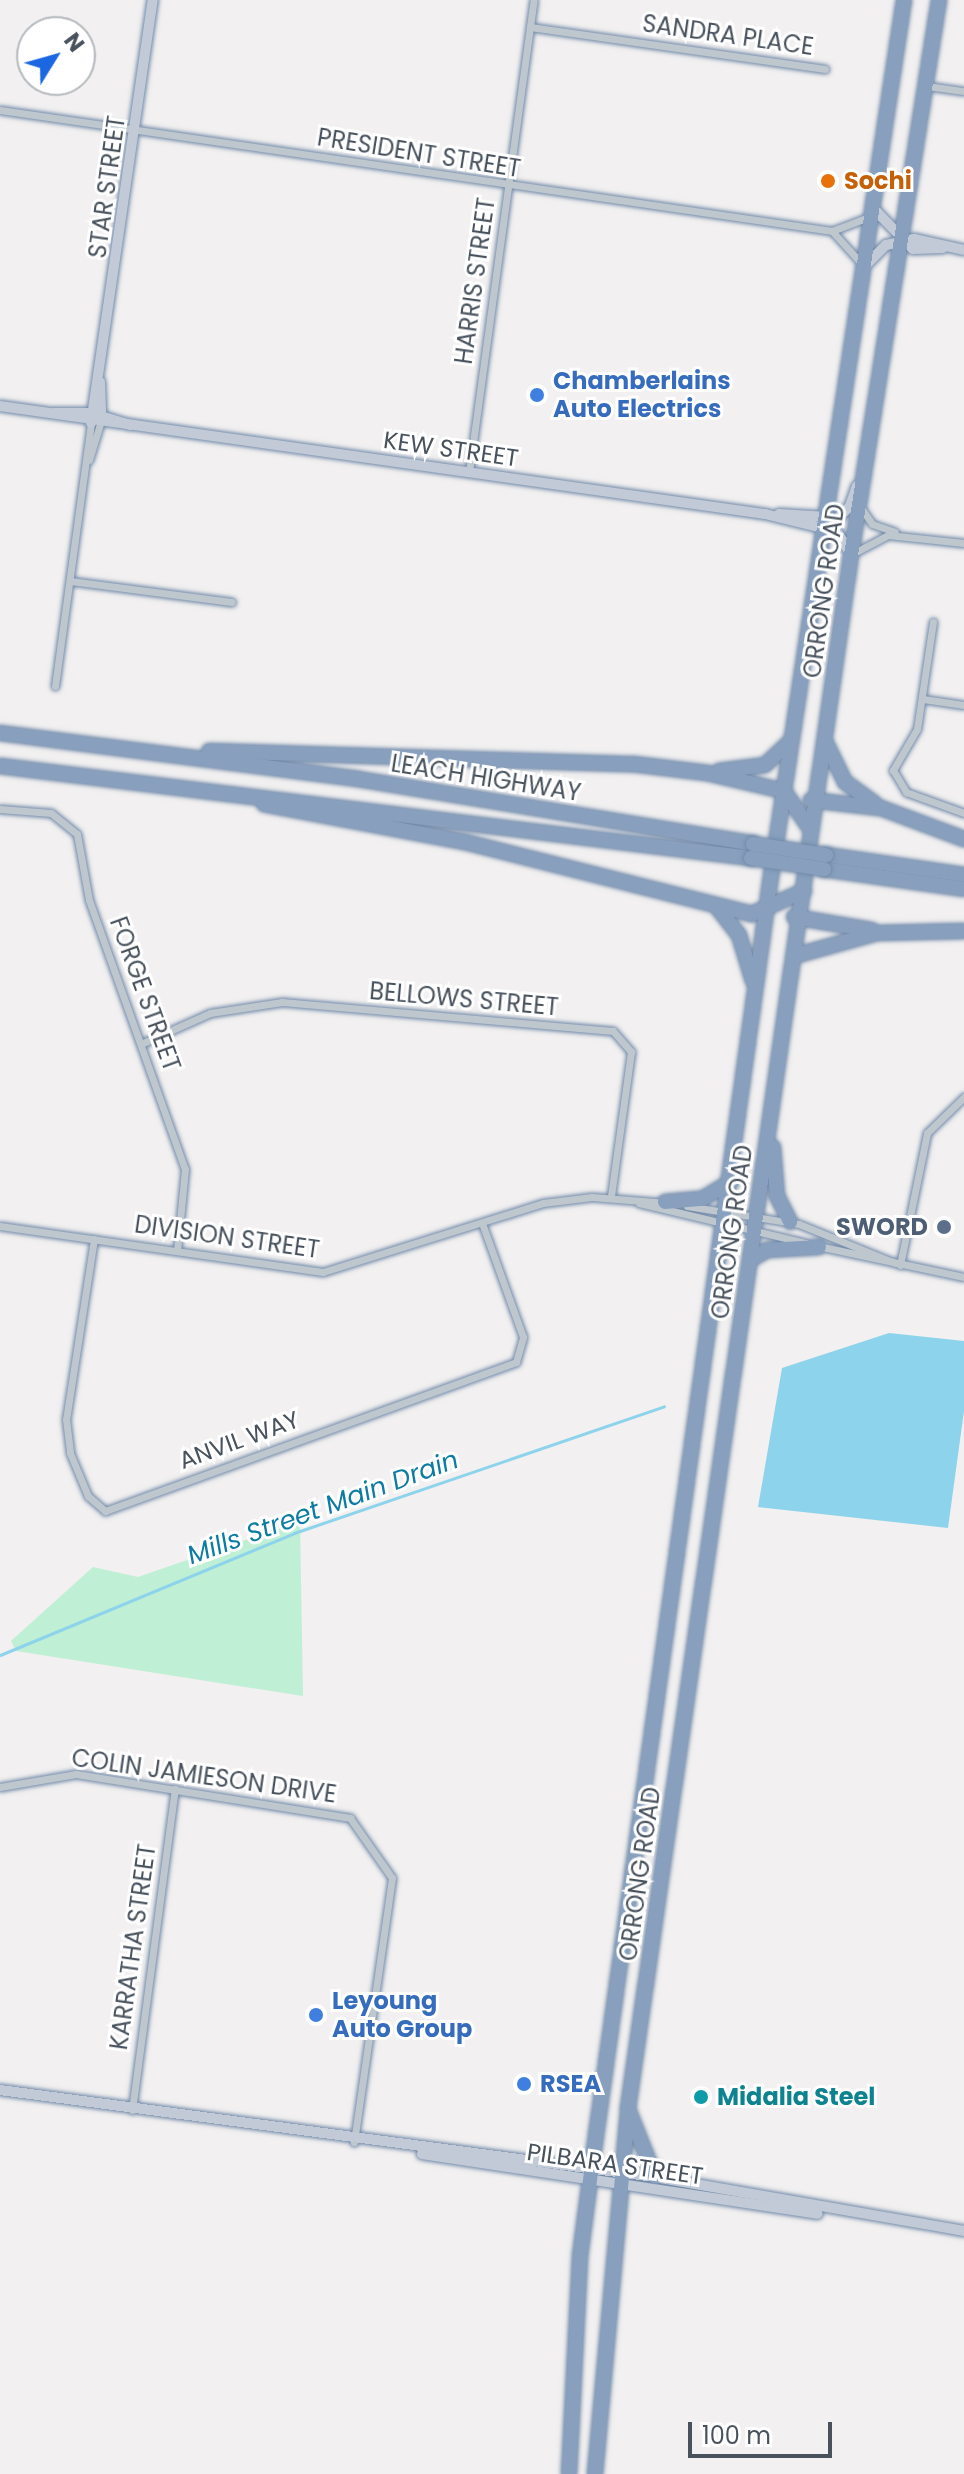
<!DOCTYPE html>
<style>
body{margin:0}
#map{position:relative;width:964px;height:2474px;overflow:hidden;background:#f2f0f0;font-family:Poppins,sans-serif}
div>[style]{position:absolute}
[style*='--x']{left:calc(var(--x)*1px);top:calc(var(--y)*1px);width:calc(var(--w)*1px);rotate:calc(var(--a)*1deg)}
.green>*{inset:0;background:#bfefd4}
.water>*{inset:0;background:#8dd3ec}
.stream>*{height:3px;margin:-1.5px;padding:0 1.5px;transform-origin:1.5px;border-radius:1.5px;background:#8dd3ec}
.roads{filter:drop-shadow(0 0 2px #738baa) drop-shadow(0 0 2px #738baa)}
.street>*{height:7px;margin:-3.5px;padding:0 3.5px;transform-origin:3.5px;border-radius:3.5px;background:#bec6ce}
.secondary>*{height:10px;margin:-5px;padding:0 5px;transform-origin:5px;border-radius:5px;background:#c1cad6}
.highway>*{height:14px;margin:-7px;padding:0 7px;transform-origin:7px;border-radius:7px;background:#88a0be}
.bridges{filter:drop-shadow(0 0 2px #738baa) drop-shadow(0 0 2px #738baa)}
.highway-bridge>*{height:14px;margin:-7px;padding:0 7px;transform-origin:7px;border-radius:7px;background:#88a0be}
.dots>*{width:22px;height:22px;translate:-50% -50%;box-sizing:border-box;border:4px solid #fff;border-radius:50%}
span{translate:-50% -50%;white-space:nowrap;text-align:center;line-height:1.15;-webkit-text-stroke:6px #fff;paint-order:stroke}
.street-label{font-size:24px;color:#48525d}
.food-label{font-size:24px;color:#c56008;font-weight:700}
.left{translate:0 -50%;text-align:left}
.shop-label{font-size:24px;color:#366cbe;font-weight:700}
.service-label{font-size:24px;color:#4e5e75;font-weight:700}
.right{translate:-100% -50%;text-align:right}
.culture-label{font-size:24px;color:#0d838f;font-weight:700}
.water-label{font-size:26px;color:#0d7ca3;font-style:italic}
.north{position:absolute;left:16px;top:16px;width:80px;height:80px;box-sizing:border-box;background:#fff;border:2px solid #b6babe;border-radius:50%;rotate:53deg;font-size:22px;font-weight:700;line-height:32px;text-align:center;color:#48525d}
.north::after{content:'';display:block;margin:auto;width:28px;height:36px;background:#1b67e2;clip-path:polygon(50% 0,100% 100%,50% 72%,0 100%)}
.scale{position:absolute;left:688px;top:2422px;width:144px;height:36px;box-sizing:border-box;border:4px solid #48525d;border-top:0;padding-left:10px;font-size:24px;line-height:28px;white-space:nowrap;color:#48525d;-webkit-text-stroke:6px #fff;paint-order:stroke}
</style>
<div id="map">
<div class="green">
<i style="clip-path:polygon(300px 1521px,303px 1696px,16px 1651px,11px 1641px,93px 1567px,138px 1577px)"></i>
</div>
<div class="water">
<i style="clip-path:polygon(889px 1333px,964px 1341px,964px 1411px,948px 1528px,758px 1507px,782px 1368px)"></i>
</div>
<div class="stream">
<i style="--x:0;--y:1655;--w:318;--a:-22.5"></i>
<i style="--x:294;--y:1533;--w:391;--a:-18.9"></i>
</div>
<div class="roads">
<div class="street">
<i style="--x:530;--y:27;--w:298;--a:8.1"></i>
<i style="--x:927;--y:86;--w:37;--a:8"></i>
<i style="--x:0;--y:110;--w:841;--a:8.27"></i>
<i style="--x:832;--y:231;--w:40;--a:-21"></i>
<i style="--x:832;--y:231;--w:45;--a:47.7"></i>
<i style="--x:89;--y:460;--w:38;--a:-73"></i>
<i style="--x:469;--y:472;--w:476;--a:-82.2"></i>
<i style="--x:861;--y:508;--w:19;--a:55"></i>
<i style="--x:872;--y:524;--w:24;--a:19"></i>
<i style="--x:852;--y:554;--w:41;--a:-27.8"></i>
<i style="--x:888;--y:535;--w:76;--a:6"></i>
<i style="--x:70;--y:581;--w:163;--a:7.4"></i>
<i style="--x:933;--y:622;--w:108;--a:98.5"></i>
<i style="--x:917;--y:729;--w:48;--a:120.3"></i>
<i style="--x:893;--y:770;--w:26;--a:59"></i>
<i style="--x:906;--y:792;--w:62;--a:19.9"></i>
<i style="--x:55;--y:686;--w:265;--a:-82.2"></i>
<i style="--x:923;--y:699;--w:41;--a:8.3"></i>
<i style="--x:0;--y:809;--w:51;--a:4.5"></i>
<i style="--x:51;--y:813;--w:33;--a:39"></i>
<i style="--x:77;--y:834;--w:67;--a:79.7"></i>
<i style="--x:89;--y:900;--w:286;--a:70.4"></i>
<i style="--x:185;--y:1169;--w:81;--a:95.6"></i>
<i style="--x:143;--y:1043;--w:73;--a:-24.1"></i>
<i style="--x:210;--y:1013;--w:73;--a:-8.7"></i>
<i style="--x:282;--y:1002;--w:332;--a:5"></i>
<i style="--x:613;--y:1031;--w:28;--a:49"></i>
<i style="--x:631;--y:1052;--w:146;--a:97.9"></i>
<i style="--x:639;--y:1203;--w:172;--a:13.5"></i>
<i style="--x:687;--y:1206;--w:113;--a:9.1"></i>
<i style="--x:799;--y:1224;--w:104;--a:22.1"></i>
<i style="--x:0;--y:1226;--w:326;--a:8.1"></i>
<i style="--x:323;--y:1272;--w:231;--a:-17.4"></i>
<i style="--x:543;--y:1203;--w:49;--a:-7"></i>
<i style="--x:592;--y:1197;--w:75;--a:4.6"></i>
<i style="--x:94;--y:1239;--w:182;--a:98.8"></i>
<i style="--x:66;--y:1419;--w:34;--a:83"></i>
<i style="--x:70;--y:1453;--w:47;--a:67.3"></i>
<i style="--x:88;--y:1496;--w:23;--a:41"></i>
<i style="--x:105;--y:1511;--w:437;--a:-19.9"></i>
<i style="--x:516;--y:1362;--w:26;--a:-74"></i>
<i style="--x:523;--y:1337;--w:121;--a:-109.8"></i>
<i style="--x:818;--y:1246;--w:149;--a:12"></i>
<i style="--x:900;--y:1265;--w:135;--a:-78.4"></i>
<i style="--x:927;--y:1133;--w:52;--a:-44.2"></i>
<i style="--x:0;--y:1787;--w:77;--a:-9.7"></i>
<i style="--x:76;--y:1774;--w:278;--a:9.1"></i>
<i style="--x:350;--y:1818;--w:73;--a:55"></i>
<i style="--x:392;--y:1878;--w:267;--a:98.2"></i>
<i style="--x:132;--y:2110;--w:324;--a:-82.4"></i>
</div>
<div class="secondary">
<i style="--x:875;--y:210;--w:54;--a:45.7"></i>
<i style="--x:913;--y:249;--w:30;--a:-2"></i>
<i style="--x:864;--y:267;--w:31;--a:-45"></i>
<i style="--x:886;--y:245;--w:29;--a:-12"></i>
<i style="--x:914;--y:239;--w:51;--a:12.4"></i>
<i style="--x:100;--y:382;--w:36;--a:88"></i>
<i style="--x:0;--y:406;--w:773;--a:8.04"></i>
<i style="--x:765;--y:514;--w:64;--a:13.6"></i>
<i style="--x:827;--y:529;--w:33;--a:-45"></i>
<i style="--x:850;--y:506;--w:21;--a:-71"></i>
<i style="--x:54;--y:413;--w:37;--a:0"></i>
<i style="--x:91;--y:413;--w:41;--a:17.1"></i>
<i style="--x:91;--y:423;--w:428;--a:-81.7"></i>
<i style="--x:779;--y:514;--w:49;--a:3.5"></i>
<i style="--x:828;--y:517;--w:42;--a:58.6"></i>
<i style="--x:0;--y:2090;--w:661;--a:7.57"></i>
<i style="--x:655;--y:2177;--w:314;--a:9.9"></i>
<i style="--x:422;--y:2154;--w:400;--a:8.6"></i>
</div>
<div class="highway">
<i style="--x:0;--y:733;--w:361;--a:7.3"></i>
<i style="--x:358;--y:779;--w:400;--a:9.3"></i>
<i style="--x:825;--y:741;--w:46;--a:64"></i>
<i style="--x:845;--y:782;--w:37;--a:36"></i>
<i style="--x:209;--y:751;--w:424;--a:1.8"></i>
<i style="--x:633;--y:764;--w:75;--a:6.9"></i>
<i style="--x:707;--y:773;--w:79;--a:13.2"></i>
<i style="--x:784;--y:791;--w:47;--a:55.3"></i>
<i style="--x:0;--y:766;--w:757;--a:6.98"></i>
<i style="--x:719;--y:771;--w:46;--a:-7.4"></i>
<i style="--x:765;--y:765;--w:35;--a:-43"></i>
<i style="--x:811;--y:800;--w:70;--a:6.5"></i>
<i style="--x:881;--y:808;--w:89;--a:20.5"></i>
<i style="--x:264;--y:804;--w:205;--a:10.7"></i>
<i style="--x:465;--y:842;--w:296;--a:14.1"></i>
<i style="--x:752;--y:914;--w:57;--a:-23.9"></i>
<i style="--x:826;--y:855;--w:139;--a:8.2"></i>
<i style="--x:824;--y:869;--w:141;--a:8.1"></i>
<i style="--x:717;--y:907;--w:36;--a:52"></i>
<i style="--x:739;--y:935;--w:48;--a:73.1"></i>
<i style="--x:794;--y:917;--w:79;--a:9.5"></i>
<i style="--x:794;--y:956;--w:86;--a:-15.5"></i>
<i style="--x:877;--y:933;--w:87;--a:-1.3"></i>
<i style="--x:773;--y:1147;--w:49;--a:85.3"></i>
<i style="--x:777;--y:1196;--w:29;--a:63"></i>
<i style="--x:665;--y:1202;--w:37;--a:-5"></i>
<i style="--x:702;--y:1199;--w:35;--a:-31"></i>
<i style="--x:750;--y:1260;--w:20;--a:-30"></i>
<i style="--x:767;--y:1250;--w:52;--a:-3.3"></i>
<i style="--x:628;--y:2109;--w:73;--a:68.3"></i>
<i style="--x:569;--y:2474;--w:218;--a:-87.1"></i>
<i style="--x:580;--y:2256;--w:107;--a:-82.5"></i>
<i style="--x:594;--y:2150;--w:1279;--a:-82.09"></i>
<i style="--x:770;--y:883;--w:893;--a:-81.37"></i>
<i style="--x:595;--y:2474;--w:367;--a:-84.8"></i>
<i style="--x:628;--y:2108;--w:1569;--a:-81.83"></i>
<i style="--x:851;--y:555;--w:562;--a:-80.99"></i>
</div>
</div>
<div class="bridges">
<div class="highway-bridge">
<i style="--x:753;--y:844;--w:74;--a:8.6"></i>
<i style="--x:751;--y:858;--w:74;--a:8.6"></i>
</div>
</div>
<div class="dots">
<i style="left:828px;top:181px;background:#e8710a"></i>
<i style="left:537px;top:395px;background:#3f7fe0"></i>
<i style="left:944px;top:1227px;background:#5c6f8a"></i>
<i style="left:316px;top:2015px;background:#3f7fe0"></i>
<i style="left:524px;top:2084px;background:#3f7fe0"></i>
<i style="left:701px;top:2097px;background:#0f9aa8"></i>
</div>
<div class="street-label">
<span style="left:728px;top:35px;rotate:8deg">SANDRA PLACE</span>
<span style="left:419px;top:153px;rotate:9deg">PRESIDENT STREET</span>
<span style="left:107px;top:187px;rotate:-82deg">STAR STREET</span>
<span style="left:475px;top:281px;rotate:-82deg">HARRIS STREET</span>
<span style="left:451px;top:449px;rotate:8deg">KEW STREET</span>
<span style="left:824px;top:591px;rotate:-82deg">ORRONG ROAD</span>
<span style="left:486px;top:778px;rotate:9deg">LEACH HIGHWAY</span>
<span style="left:145px;top:994px;rotate:70deg">FORGE STREET</span>
<span style="left:464px;top:999px;rotate:5deg">BELLOWS STREET</span>
<span style="left:732px;top:1232px;rotate:-82deg">ORRONG ROAD</span>
<span style="left:227px;top:1237px;rotate:8deg">DIVISION STREET</span>
<span style="left:239px;top:1440px;rotate:-20deg">ANVIL WAY</span>
<span style="left:204px;top:1776px;rotate:8deg">COLIN JAMIESON DRIVE</span>
<span style="left:640px;top:1874px;rotate:-82deg">ORRONG ROAD</span>
<span style="left:133px;top:1947px;rotate:-82deg">KARRATHA STREET</span>
<span style="left:615px;top:2164px;rotate:8deg">PILBARA STREET</span>
</div>
<div class="food-label">
<span class="left" style="left:844px;top:181px">Sochi</span>
</div>
<div class="shop-label">
<span class="left" style="left:553px;top:395px">Chamberlains<br>Auto Electrics</span>
<span class="left" style="left:332px;top:2015px">Leyoung<br>Auto Group</span>
<span class="left" style="left:540px;top:2084px">RSEA</span>
</div>
<div class="service-label">
<span class="right" style="left:928px;top:1227px">SWORD</span>
</div>
<div class="culture-label">
<span class="left" style="left:717px;top:2097px">Midalia Steel</span>
</div>
<div class="water-label">
<span style="left:323px;top:1508px;rotate:-20deg">Mills Street Main Drain</span>
</div>
<div class="north">N</div>
<div class="scale">100 m</div>
</div>
